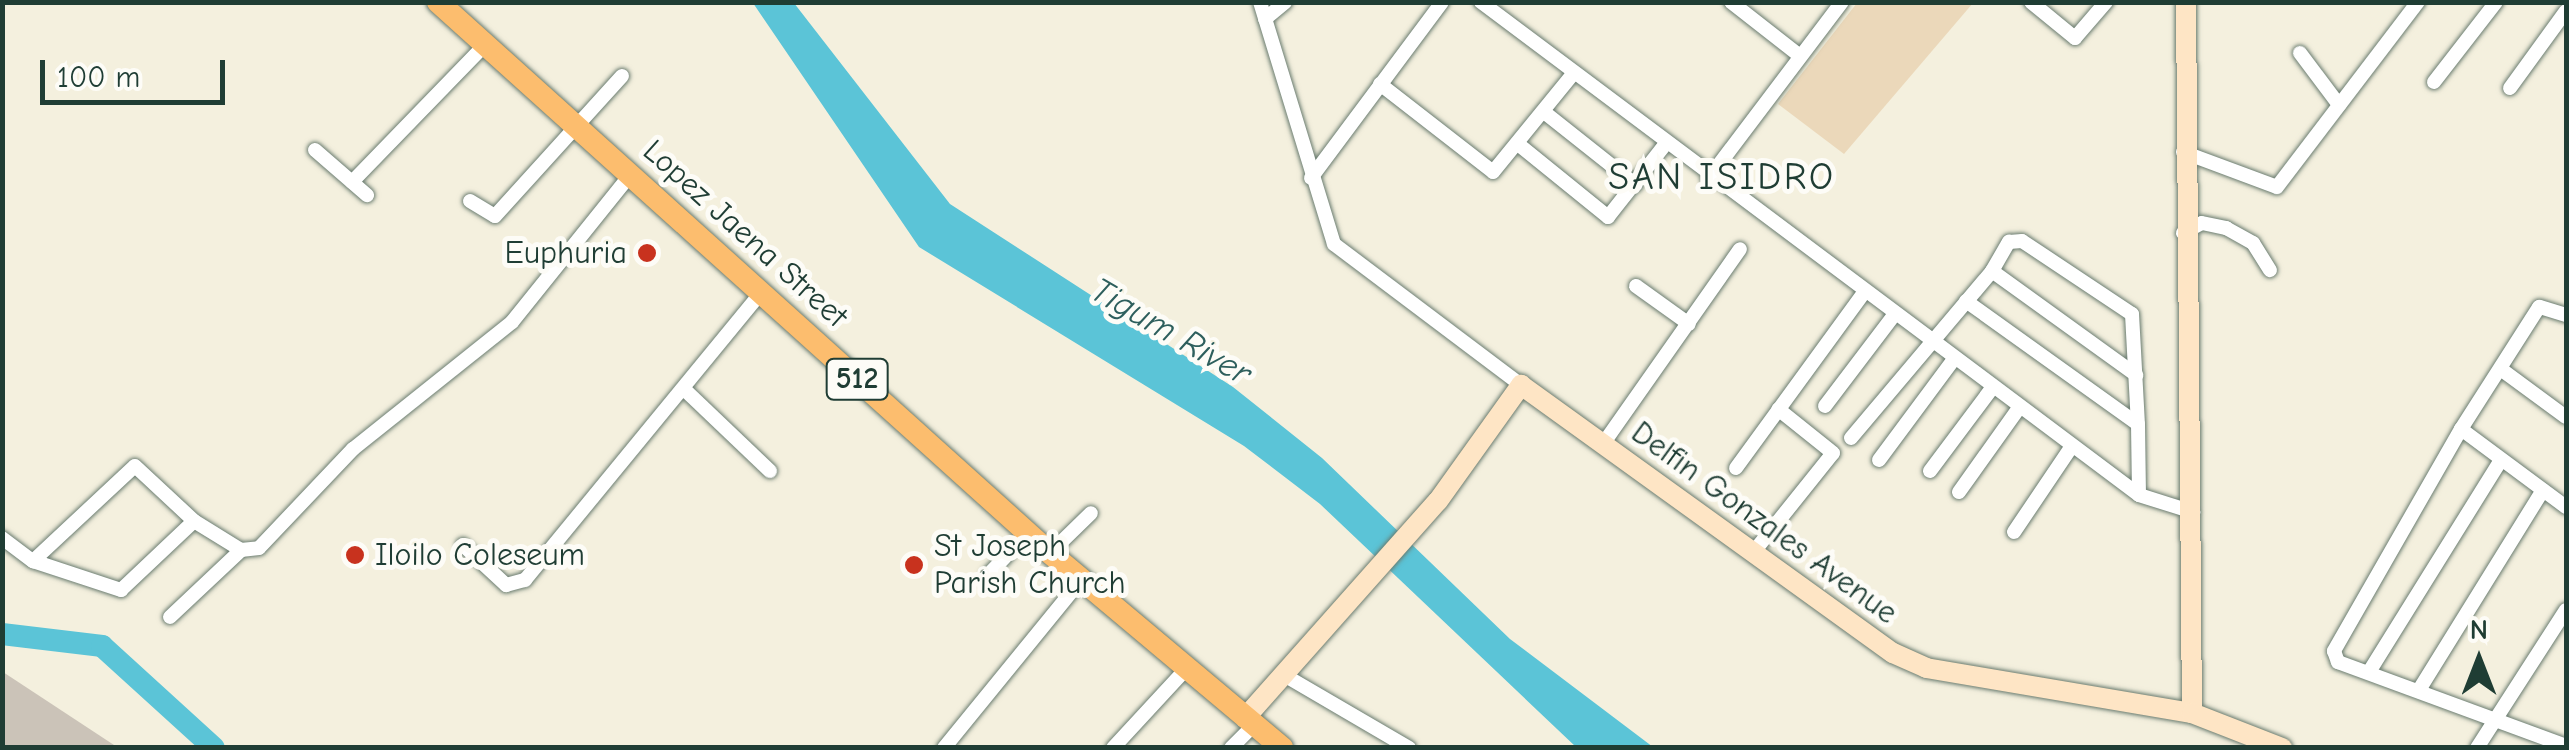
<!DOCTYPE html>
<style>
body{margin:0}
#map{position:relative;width:2569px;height:750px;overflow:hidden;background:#f4f0de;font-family:"Comic Neue",sans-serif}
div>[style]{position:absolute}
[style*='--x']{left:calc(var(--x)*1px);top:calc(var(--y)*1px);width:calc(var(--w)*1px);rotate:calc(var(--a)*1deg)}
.built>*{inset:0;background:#ebd8ba}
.industrial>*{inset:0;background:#cbc3b8}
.water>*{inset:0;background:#5bc4d7}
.river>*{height:22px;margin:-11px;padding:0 11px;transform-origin:11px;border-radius:11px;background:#5bc4d7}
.roads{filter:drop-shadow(0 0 2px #6a7c70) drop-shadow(0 0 2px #6a7c70)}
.street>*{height:14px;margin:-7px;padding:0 7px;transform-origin:7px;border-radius:7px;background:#fff}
.secondary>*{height:20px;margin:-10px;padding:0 10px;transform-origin:10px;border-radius:10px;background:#fee5c5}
.primary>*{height:22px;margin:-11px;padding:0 11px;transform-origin:11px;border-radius:11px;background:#fcbd6e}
.dots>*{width:28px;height:28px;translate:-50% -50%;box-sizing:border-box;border:5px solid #fdfcf7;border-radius:50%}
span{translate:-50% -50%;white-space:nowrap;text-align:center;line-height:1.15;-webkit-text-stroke:10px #fdfcf7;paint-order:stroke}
.shield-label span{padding:2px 8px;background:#fdfcf7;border:2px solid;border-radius:8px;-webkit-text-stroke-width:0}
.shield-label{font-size:30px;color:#1f3d34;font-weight:700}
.street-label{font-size:32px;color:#1f3d34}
.poi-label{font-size:32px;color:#1f3d34}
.right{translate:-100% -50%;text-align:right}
.left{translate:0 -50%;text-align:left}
.water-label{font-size:35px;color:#2e5f5d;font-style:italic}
.quarter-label{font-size:38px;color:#1f3d34;letter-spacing:2.5px}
.frame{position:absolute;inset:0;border:5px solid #1f3d34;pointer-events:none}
.north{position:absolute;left:2429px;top:610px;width:100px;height:100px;-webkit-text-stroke:8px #fdfcf7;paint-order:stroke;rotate:0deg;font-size:28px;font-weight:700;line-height:40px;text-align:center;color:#1f3d34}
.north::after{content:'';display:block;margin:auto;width:35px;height:45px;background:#1f3d34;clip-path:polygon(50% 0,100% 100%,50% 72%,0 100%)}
.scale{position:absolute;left:40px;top:60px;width:185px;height:45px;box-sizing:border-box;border:5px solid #1f3d34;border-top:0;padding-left:12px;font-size:30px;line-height:35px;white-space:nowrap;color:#1f3d34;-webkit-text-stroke:8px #fdfcf7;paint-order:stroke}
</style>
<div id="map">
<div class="built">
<i style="clip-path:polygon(1857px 3px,1973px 3px,1844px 154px,1778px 104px)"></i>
</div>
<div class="industrial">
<i style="clip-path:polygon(3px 672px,114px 745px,3px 747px)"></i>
</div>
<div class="water">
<i style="clip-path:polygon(753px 3px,794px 3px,950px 204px,1233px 387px,1322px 458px,1510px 639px,1653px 747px,1576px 747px,1320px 504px,1244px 446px,919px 247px)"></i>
</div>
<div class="river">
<i style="--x:2;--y:634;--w:101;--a:6.8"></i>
<i style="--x:102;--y:646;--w:151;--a:42.3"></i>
</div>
<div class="roads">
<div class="street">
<i style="--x:1260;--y:2;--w:253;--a:73"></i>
<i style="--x:1334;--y:244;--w:234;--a:37"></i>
<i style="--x:1481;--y:2;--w:822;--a:36.84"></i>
<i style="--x:2139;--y:495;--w:57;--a:17.5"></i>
<i style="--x:1731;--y:2;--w:88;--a:38"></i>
<i style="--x:2031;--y:2;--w:57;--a:39.3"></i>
<i style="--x:2075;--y:38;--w:48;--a:-49.3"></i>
<i style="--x:1265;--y:19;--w:26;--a:-40"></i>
<i style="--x:2300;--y:53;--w:65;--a:53.1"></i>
<i style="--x:2434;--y:82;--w:101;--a:-52.2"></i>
<i style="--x:1380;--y:84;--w:143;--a:37.9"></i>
<i style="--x:1493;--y:172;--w:125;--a:-50.8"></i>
<i style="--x:2510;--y:88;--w:95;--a:-54"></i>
<i style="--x:1544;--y:112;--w:117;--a:38.4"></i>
<i style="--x:1518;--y:144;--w:116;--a:39"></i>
<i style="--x:1608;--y:217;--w:89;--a:-51.8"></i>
<i style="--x:315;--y:150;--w:69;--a:40.9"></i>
<i style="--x:2183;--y:152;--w:100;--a:20.4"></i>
<i style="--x:2277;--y:187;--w:233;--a:-52.7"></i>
<i style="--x:1311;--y:178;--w:219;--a:-53.3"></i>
<i style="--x:1708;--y:179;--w:222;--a:-52.9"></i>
<i style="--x:352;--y:182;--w:190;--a:-45.9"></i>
<i style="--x:470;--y:201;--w:29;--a:31"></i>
<i style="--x:495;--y:216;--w:189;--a:-47.8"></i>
<i style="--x:2183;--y:233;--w:21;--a:-28"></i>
<i style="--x:2202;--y:223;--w:25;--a:12"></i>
<i style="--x:2226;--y:228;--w:31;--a:29"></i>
<i style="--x:2253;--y:243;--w:32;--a:58"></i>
<i style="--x:1992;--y:271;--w:34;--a:-60"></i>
<i style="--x:2009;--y:242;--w:13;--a:-4"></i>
<i style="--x:2022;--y:241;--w:132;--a:33.6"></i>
<i style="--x:2132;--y:314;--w:110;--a:86.9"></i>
<i style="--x:1636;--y:286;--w:65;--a:35.6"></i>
<i style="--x:1966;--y:301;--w:211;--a:35.6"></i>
<i style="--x:2138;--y:424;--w:71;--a:89.2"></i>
<i style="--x:2566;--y:315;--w:28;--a:-163"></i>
<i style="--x:2539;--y:307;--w:145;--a:122.6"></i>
<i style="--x:2461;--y:429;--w:131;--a:36.6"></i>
<i style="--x:2502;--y:370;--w:79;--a:36.3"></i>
<i style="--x:686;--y:391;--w:116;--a:43.6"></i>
<i style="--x:1825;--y:406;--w:114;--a:-52.8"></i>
<i style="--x:2461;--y:429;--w:256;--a:119.8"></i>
<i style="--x:2334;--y:651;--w:12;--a:70"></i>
<i style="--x:2338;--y:662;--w:243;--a:20.2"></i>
<i style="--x:1851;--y:438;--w:219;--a:-49.8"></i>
<i style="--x:1992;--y:271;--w:178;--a:35.8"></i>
<i style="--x:1603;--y:444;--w:238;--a:-54.9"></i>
<i style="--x:1879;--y:460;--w:126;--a:-53.4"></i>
<i style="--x:1736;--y:468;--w:219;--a:-53.9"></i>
<i style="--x:1930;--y:471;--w:104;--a:-53.2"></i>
<i style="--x:1959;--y:492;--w:103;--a:-54.5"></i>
<i style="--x:2014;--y:532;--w:104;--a:-56"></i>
<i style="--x:2;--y:538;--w:39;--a:37"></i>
<i style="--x:33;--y:561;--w:93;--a:18.2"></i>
<i style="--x:121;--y:590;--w:100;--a:-43.4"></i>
<i style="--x:463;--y:545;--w:59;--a:42.9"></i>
<i style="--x:506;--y:585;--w:20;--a:-15"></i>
<i style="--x:525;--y:580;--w:372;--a:-50.6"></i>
<i style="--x:1050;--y:553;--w:57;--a:-44.3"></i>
<i style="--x:1752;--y:554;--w:129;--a:-51.3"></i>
<i style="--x:1833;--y:453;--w:70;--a:-141.3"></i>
<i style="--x:33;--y:561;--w:139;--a:-43"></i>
<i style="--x:135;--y:466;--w:81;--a:43"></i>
<i style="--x:194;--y:521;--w:55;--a:31.7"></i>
<i style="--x:241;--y:550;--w:18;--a:-6"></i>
<i style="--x:259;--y:548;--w:137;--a:-46.5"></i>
<i style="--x:353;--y:449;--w:203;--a:-38.6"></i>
<i style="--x:512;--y:322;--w:190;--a:-51.2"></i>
<i style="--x:988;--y:575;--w:58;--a:-46.4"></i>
<i style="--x:170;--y:617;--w:98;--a:-43.3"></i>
<i style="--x:2369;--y:672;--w:250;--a:-58.1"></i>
<i style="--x:1284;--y:675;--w:145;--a:30.3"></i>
<i style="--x:2419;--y:690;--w:235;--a:-58.2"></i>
<i style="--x:944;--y:748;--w:217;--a:-50.8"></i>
<i style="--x:1113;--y:748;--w:108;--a:-47.3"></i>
<i style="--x:1231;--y:748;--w:33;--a:-45"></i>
<i style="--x:2477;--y:748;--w:164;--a:-57.2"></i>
</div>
<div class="secondary">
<i style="--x:2186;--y:2;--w:711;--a:89.52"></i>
<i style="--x:1245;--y:718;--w:290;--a:-48.4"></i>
<i style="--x:1438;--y:501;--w:143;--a:-54.4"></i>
<i style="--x:1521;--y:385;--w:458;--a:35.8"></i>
<i style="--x:1893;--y:653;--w:36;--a:24"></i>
<i style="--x:1926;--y:668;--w:270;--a:9.6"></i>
<i style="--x:2192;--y:713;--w:97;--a:21.3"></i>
</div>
<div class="primary">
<i style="--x:438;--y:2;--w:823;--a:42"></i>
<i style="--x:1050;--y:553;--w:303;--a:40"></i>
</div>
</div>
<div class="dots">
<i style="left:647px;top:253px;background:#c8321e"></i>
<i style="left:355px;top:555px;background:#c8321e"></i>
<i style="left:914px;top:565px;background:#c8321e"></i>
</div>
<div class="shield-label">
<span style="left:857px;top:379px">512</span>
</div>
<div class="street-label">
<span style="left:745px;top:234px;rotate:42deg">Lopez Jaena Street</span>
<span style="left:1764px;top:523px;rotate:36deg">Delfin Gonzales Avenue</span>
</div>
<div class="poi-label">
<span class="right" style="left:627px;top:253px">Euphuria</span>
<span class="left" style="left:934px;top:565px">St Joseph<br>Parish Church</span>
<span class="left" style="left:375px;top:555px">Iloilo Coleseum</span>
</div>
<div class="water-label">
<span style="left:1171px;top:332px;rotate:30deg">Tigum River</span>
</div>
<div class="quarter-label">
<span style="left:1722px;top:178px">SAN ISIDRO</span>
</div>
<div class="frame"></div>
<div class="north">N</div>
<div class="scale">100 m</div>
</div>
